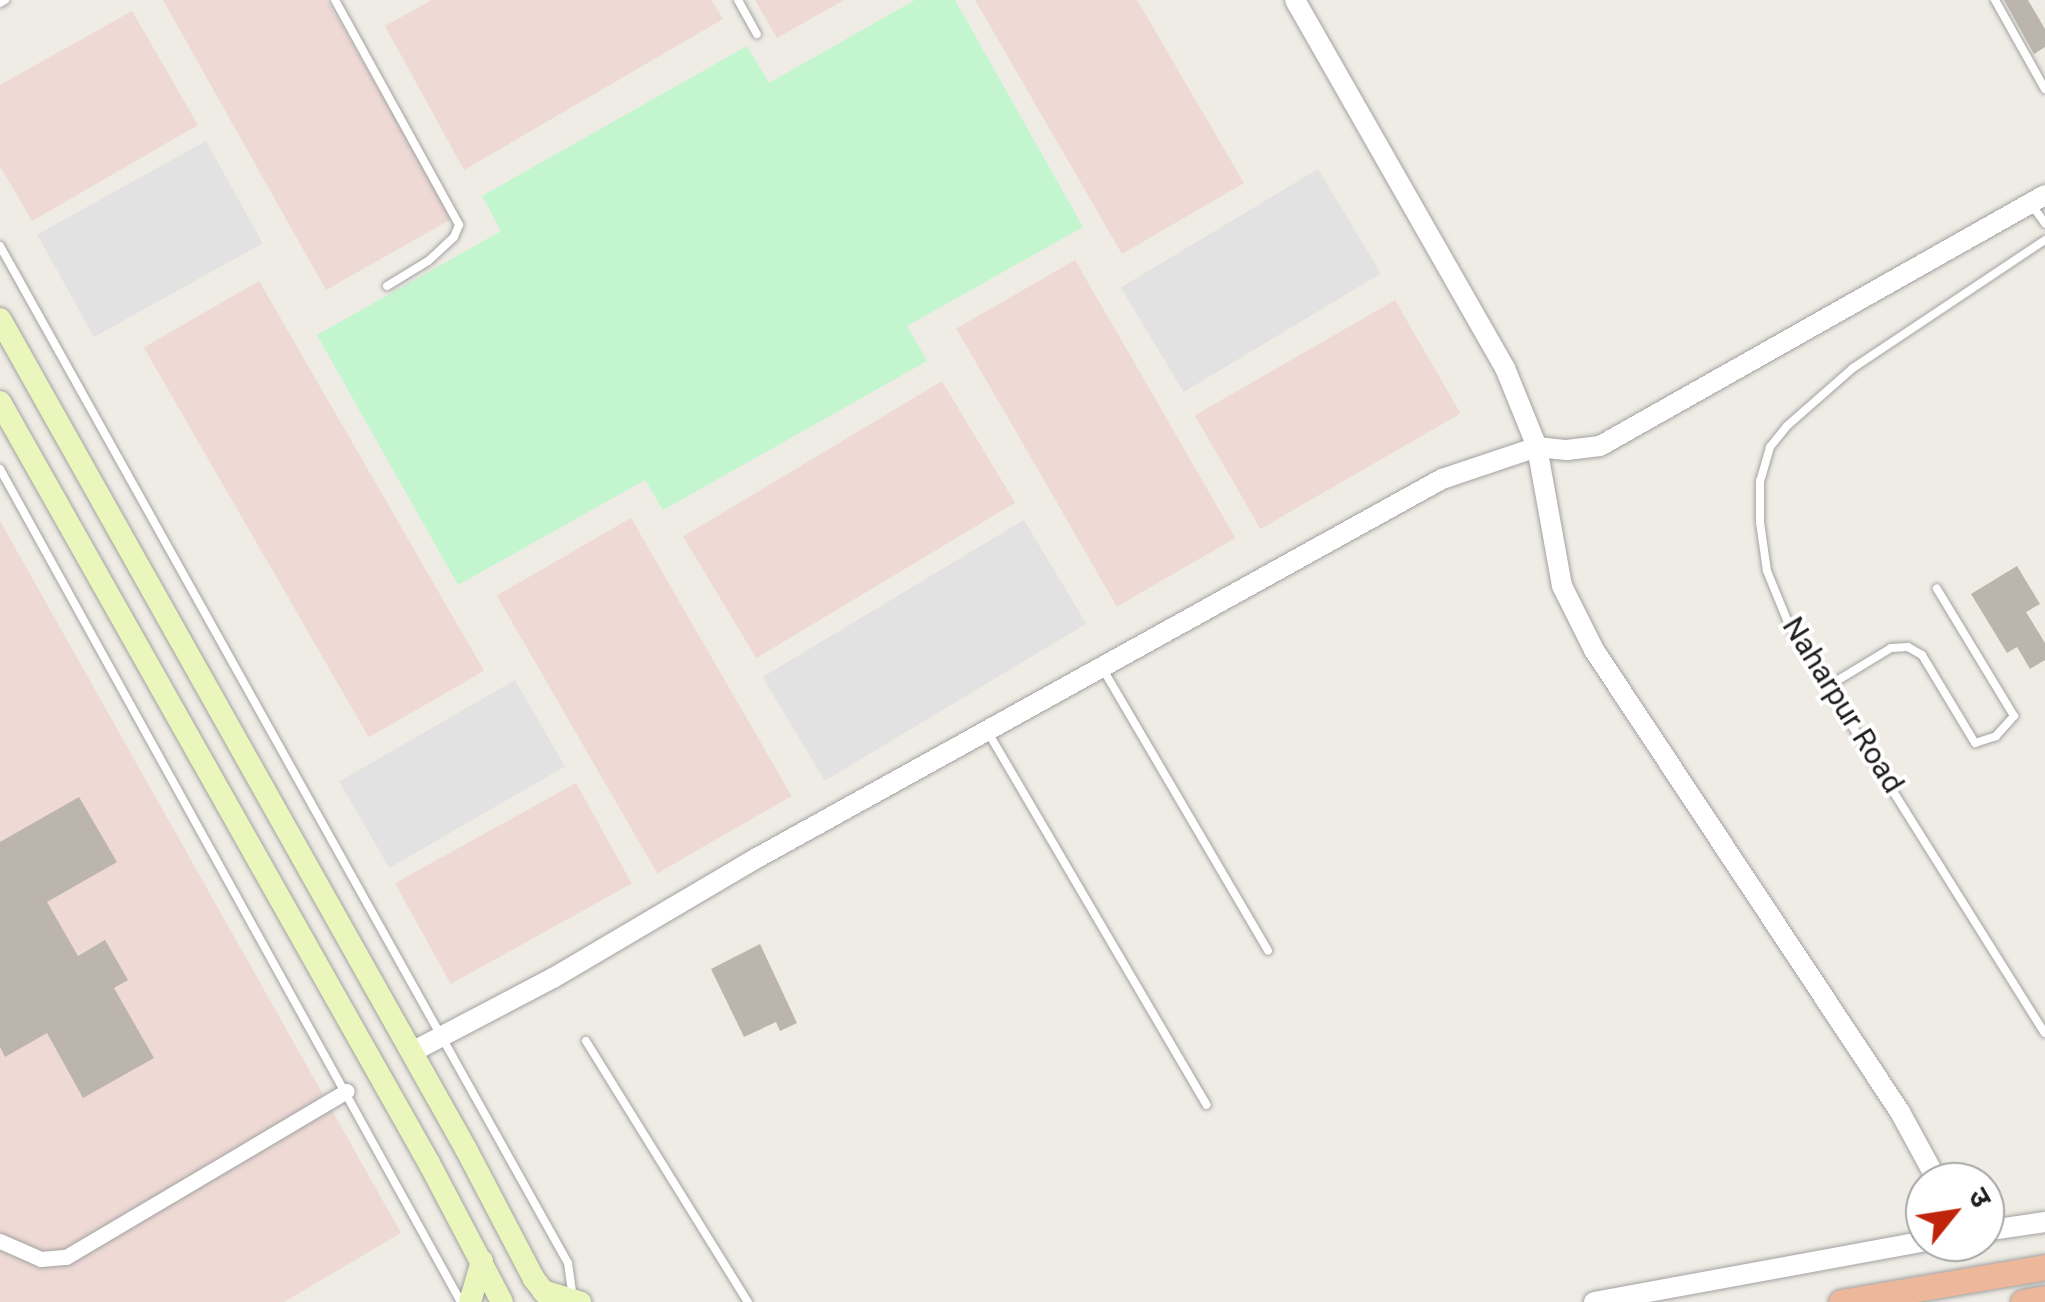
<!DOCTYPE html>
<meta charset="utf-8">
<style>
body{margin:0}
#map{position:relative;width:2045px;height:1302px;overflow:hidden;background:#eeece4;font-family:Roboto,"Noto Sans Devanagari",sans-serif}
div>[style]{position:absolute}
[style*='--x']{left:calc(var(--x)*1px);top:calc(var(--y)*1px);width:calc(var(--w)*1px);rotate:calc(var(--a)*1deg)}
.commercial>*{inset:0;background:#eed9d4;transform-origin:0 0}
.park>*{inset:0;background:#c3f6cf}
.parking>*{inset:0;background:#e2e2e2;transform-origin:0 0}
.building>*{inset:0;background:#bbb5ae}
.roads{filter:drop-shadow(0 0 2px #a2a2a2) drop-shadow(0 0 2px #a2a2a2)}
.service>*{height:8px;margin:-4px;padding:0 4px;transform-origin:4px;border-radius:4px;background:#fff}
.minor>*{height:15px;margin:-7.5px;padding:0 7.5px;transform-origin:7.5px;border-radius:7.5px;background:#fff}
.tertiary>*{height:20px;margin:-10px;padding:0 10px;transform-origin:10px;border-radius:10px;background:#fff}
.secondary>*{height:22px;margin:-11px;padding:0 11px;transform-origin:11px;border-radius:11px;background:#eaf6bb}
.trunk>*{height:25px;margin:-12.5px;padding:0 12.5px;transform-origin:12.5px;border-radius:12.5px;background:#ecb79a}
span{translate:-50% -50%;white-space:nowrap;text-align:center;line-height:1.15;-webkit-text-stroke:8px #fff;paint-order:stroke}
.street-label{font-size:30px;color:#1e1e1e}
.north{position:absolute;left:1905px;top:1162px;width:100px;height:100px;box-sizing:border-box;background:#fff;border:2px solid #a5a5a5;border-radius:50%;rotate:60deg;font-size:28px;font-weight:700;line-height:40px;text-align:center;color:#1e1e1e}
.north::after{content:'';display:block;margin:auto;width:35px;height:45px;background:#c0250c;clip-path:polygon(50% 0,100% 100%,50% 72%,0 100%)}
</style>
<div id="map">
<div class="commercial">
<i style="clip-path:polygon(163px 0,327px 0,453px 218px,326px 290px)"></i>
<i style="clip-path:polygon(432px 0,711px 0,723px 19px,464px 170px,385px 26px)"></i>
<i style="clip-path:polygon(755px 0,844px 0,777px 38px)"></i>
<i style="clip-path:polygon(975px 0,1137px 0,1244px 183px,1122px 254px)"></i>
<i style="clip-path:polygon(132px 11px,198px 125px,32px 221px,0 166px,0 85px)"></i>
<i style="left:1075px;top:260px;width:321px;height:137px;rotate:60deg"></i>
<i style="left:259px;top:281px;width:450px;height:133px;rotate:60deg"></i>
<i style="left:1395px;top:300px;width:131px;height:231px;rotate:60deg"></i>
<i style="left:942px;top:381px;width:142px;height:302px;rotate:59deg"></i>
<i style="left:631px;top:518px;width:321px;height:155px;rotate:60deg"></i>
<i style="clip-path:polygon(0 521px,401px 1233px,284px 1302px,0 1302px)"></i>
<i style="left:576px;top:783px;width:115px;height:207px;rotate:61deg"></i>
</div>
<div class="park">
<i style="clip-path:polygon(915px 0,955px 0,1083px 227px,907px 326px,927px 361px,663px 510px,645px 480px,458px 585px,317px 335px,501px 231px,482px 196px,747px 46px,769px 83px)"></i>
</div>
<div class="parking">
<i style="left:206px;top:141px;width:117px;height:193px;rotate:61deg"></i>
<i style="left:1318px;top:169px;width:122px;height:230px;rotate:59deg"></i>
<i style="left:1024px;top:520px;width:121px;height:305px;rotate:59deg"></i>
<i style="left:515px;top:680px;width:100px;height:203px;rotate:60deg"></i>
</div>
<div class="building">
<i style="clip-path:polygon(2004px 0,2028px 0,2045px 29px,2045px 47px,2034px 54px)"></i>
<i style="clip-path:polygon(2017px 566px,2040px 604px,2026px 612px,2045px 643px,2045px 660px,2030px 669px,2017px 647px,2007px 653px,1971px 594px)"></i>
<i style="clip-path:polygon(79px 797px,117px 862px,47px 902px,78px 956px,105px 940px,128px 980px,114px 988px,154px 1058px,83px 1098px,47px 1033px,5px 1057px,0 1047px,0 842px)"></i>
<i style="clip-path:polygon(760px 944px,797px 1023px,780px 1031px,776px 1022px,744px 1037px,711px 969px)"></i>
</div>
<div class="roads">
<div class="service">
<i style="--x:335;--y:0;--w:257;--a:61.1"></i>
<i style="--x:459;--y:225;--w:13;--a:113"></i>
<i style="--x:454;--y:237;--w:35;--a:137"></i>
<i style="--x:428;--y:261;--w:48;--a:148.6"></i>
<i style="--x:738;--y:0;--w:39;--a:61"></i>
<i style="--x:1995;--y:0;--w:102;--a:60.7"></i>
<i style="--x:0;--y:3;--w:6;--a:-31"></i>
<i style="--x:2031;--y:204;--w:24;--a:54"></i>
<i style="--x:2045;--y:240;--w:231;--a:146.3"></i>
<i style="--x:1853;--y:368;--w:88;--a:138.7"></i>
<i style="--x:1787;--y:426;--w:27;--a:129"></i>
<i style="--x:1770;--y:447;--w:35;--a:106"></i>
<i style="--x:1760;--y:481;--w:41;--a:90"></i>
<i style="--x:1760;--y:522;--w:49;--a:81.9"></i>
<i style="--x:1767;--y:571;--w:61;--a:67.7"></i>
<i style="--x:1790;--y:627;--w:479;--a:57.9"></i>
<i style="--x:0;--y:246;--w:1165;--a:60.82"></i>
<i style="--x:568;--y:1263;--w:34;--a:82"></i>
<i style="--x:0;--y:469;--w:952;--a:61.04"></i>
<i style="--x:1104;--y:671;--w:324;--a:59.6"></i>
<i style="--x:1825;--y:688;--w:77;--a:-31.2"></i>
<i style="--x:1891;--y:648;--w:17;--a:-3"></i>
<i style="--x:1908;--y:647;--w:16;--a:30"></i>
<i style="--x:1922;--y:655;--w:103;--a:58.9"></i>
<i style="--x:1975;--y:743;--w:22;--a:-18"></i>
<i style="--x:1996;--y:736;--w:27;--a:-48"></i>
<i style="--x:2014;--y:716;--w:149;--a:-121.2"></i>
<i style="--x:989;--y:734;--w:430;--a:59.6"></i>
<i style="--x:586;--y:1041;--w:307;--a:58.2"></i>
</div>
<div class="minor">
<i style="--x:0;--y:1241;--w:45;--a:23.7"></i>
<i style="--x:41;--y:1259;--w:25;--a:-5"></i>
<i style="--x:66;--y:1257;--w:326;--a:-30.6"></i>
</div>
<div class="tertiary">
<i style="--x:1295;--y:0;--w:424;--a:60.3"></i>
<i style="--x:1505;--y:368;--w:85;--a:67.9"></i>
<i style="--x:1537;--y:447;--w:141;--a:79.8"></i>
<i style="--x:1562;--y:586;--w:72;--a:63.4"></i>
<i style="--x:1594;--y:650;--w:554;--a:56.48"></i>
<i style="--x:1900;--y:1112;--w:80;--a:61.5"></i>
<i style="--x:412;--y:1052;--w:159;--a:-27.7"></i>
<i style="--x:553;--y:978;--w:234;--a:-30.5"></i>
<i style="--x:755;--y:859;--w:785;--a:-28.95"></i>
<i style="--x:1442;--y:479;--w:100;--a:-18.6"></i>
<i style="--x:1537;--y:447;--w:30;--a:6"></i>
<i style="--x:1567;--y:450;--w:33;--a:-7"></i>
<i style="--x:1600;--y:446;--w:511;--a:-29.42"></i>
<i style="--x:1985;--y:1231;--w:61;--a:-8.5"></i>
<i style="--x:1594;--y:1302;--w:337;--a:-10.4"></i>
</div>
<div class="secondary">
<i style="--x:0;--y:319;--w:952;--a:60.69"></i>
<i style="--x:466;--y:1149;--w:147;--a:62.4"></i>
<i style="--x:534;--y:1279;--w:29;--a:52"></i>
<i style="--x:0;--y:402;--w:874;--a:60.59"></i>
<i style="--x:429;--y:1163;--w:157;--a:62.3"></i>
<i style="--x:543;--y:1291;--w:39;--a:17"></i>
<i style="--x:470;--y:1302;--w:43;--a:-73.7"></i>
</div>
<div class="trunk">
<i style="--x:1841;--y:1302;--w:207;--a:-9.7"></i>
<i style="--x:2023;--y:1302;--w:22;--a:-10"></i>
</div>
</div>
<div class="street-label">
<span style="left:1843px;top:705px;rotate:58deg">Naharpur Road</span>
</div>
<div class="north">उ</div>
</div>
